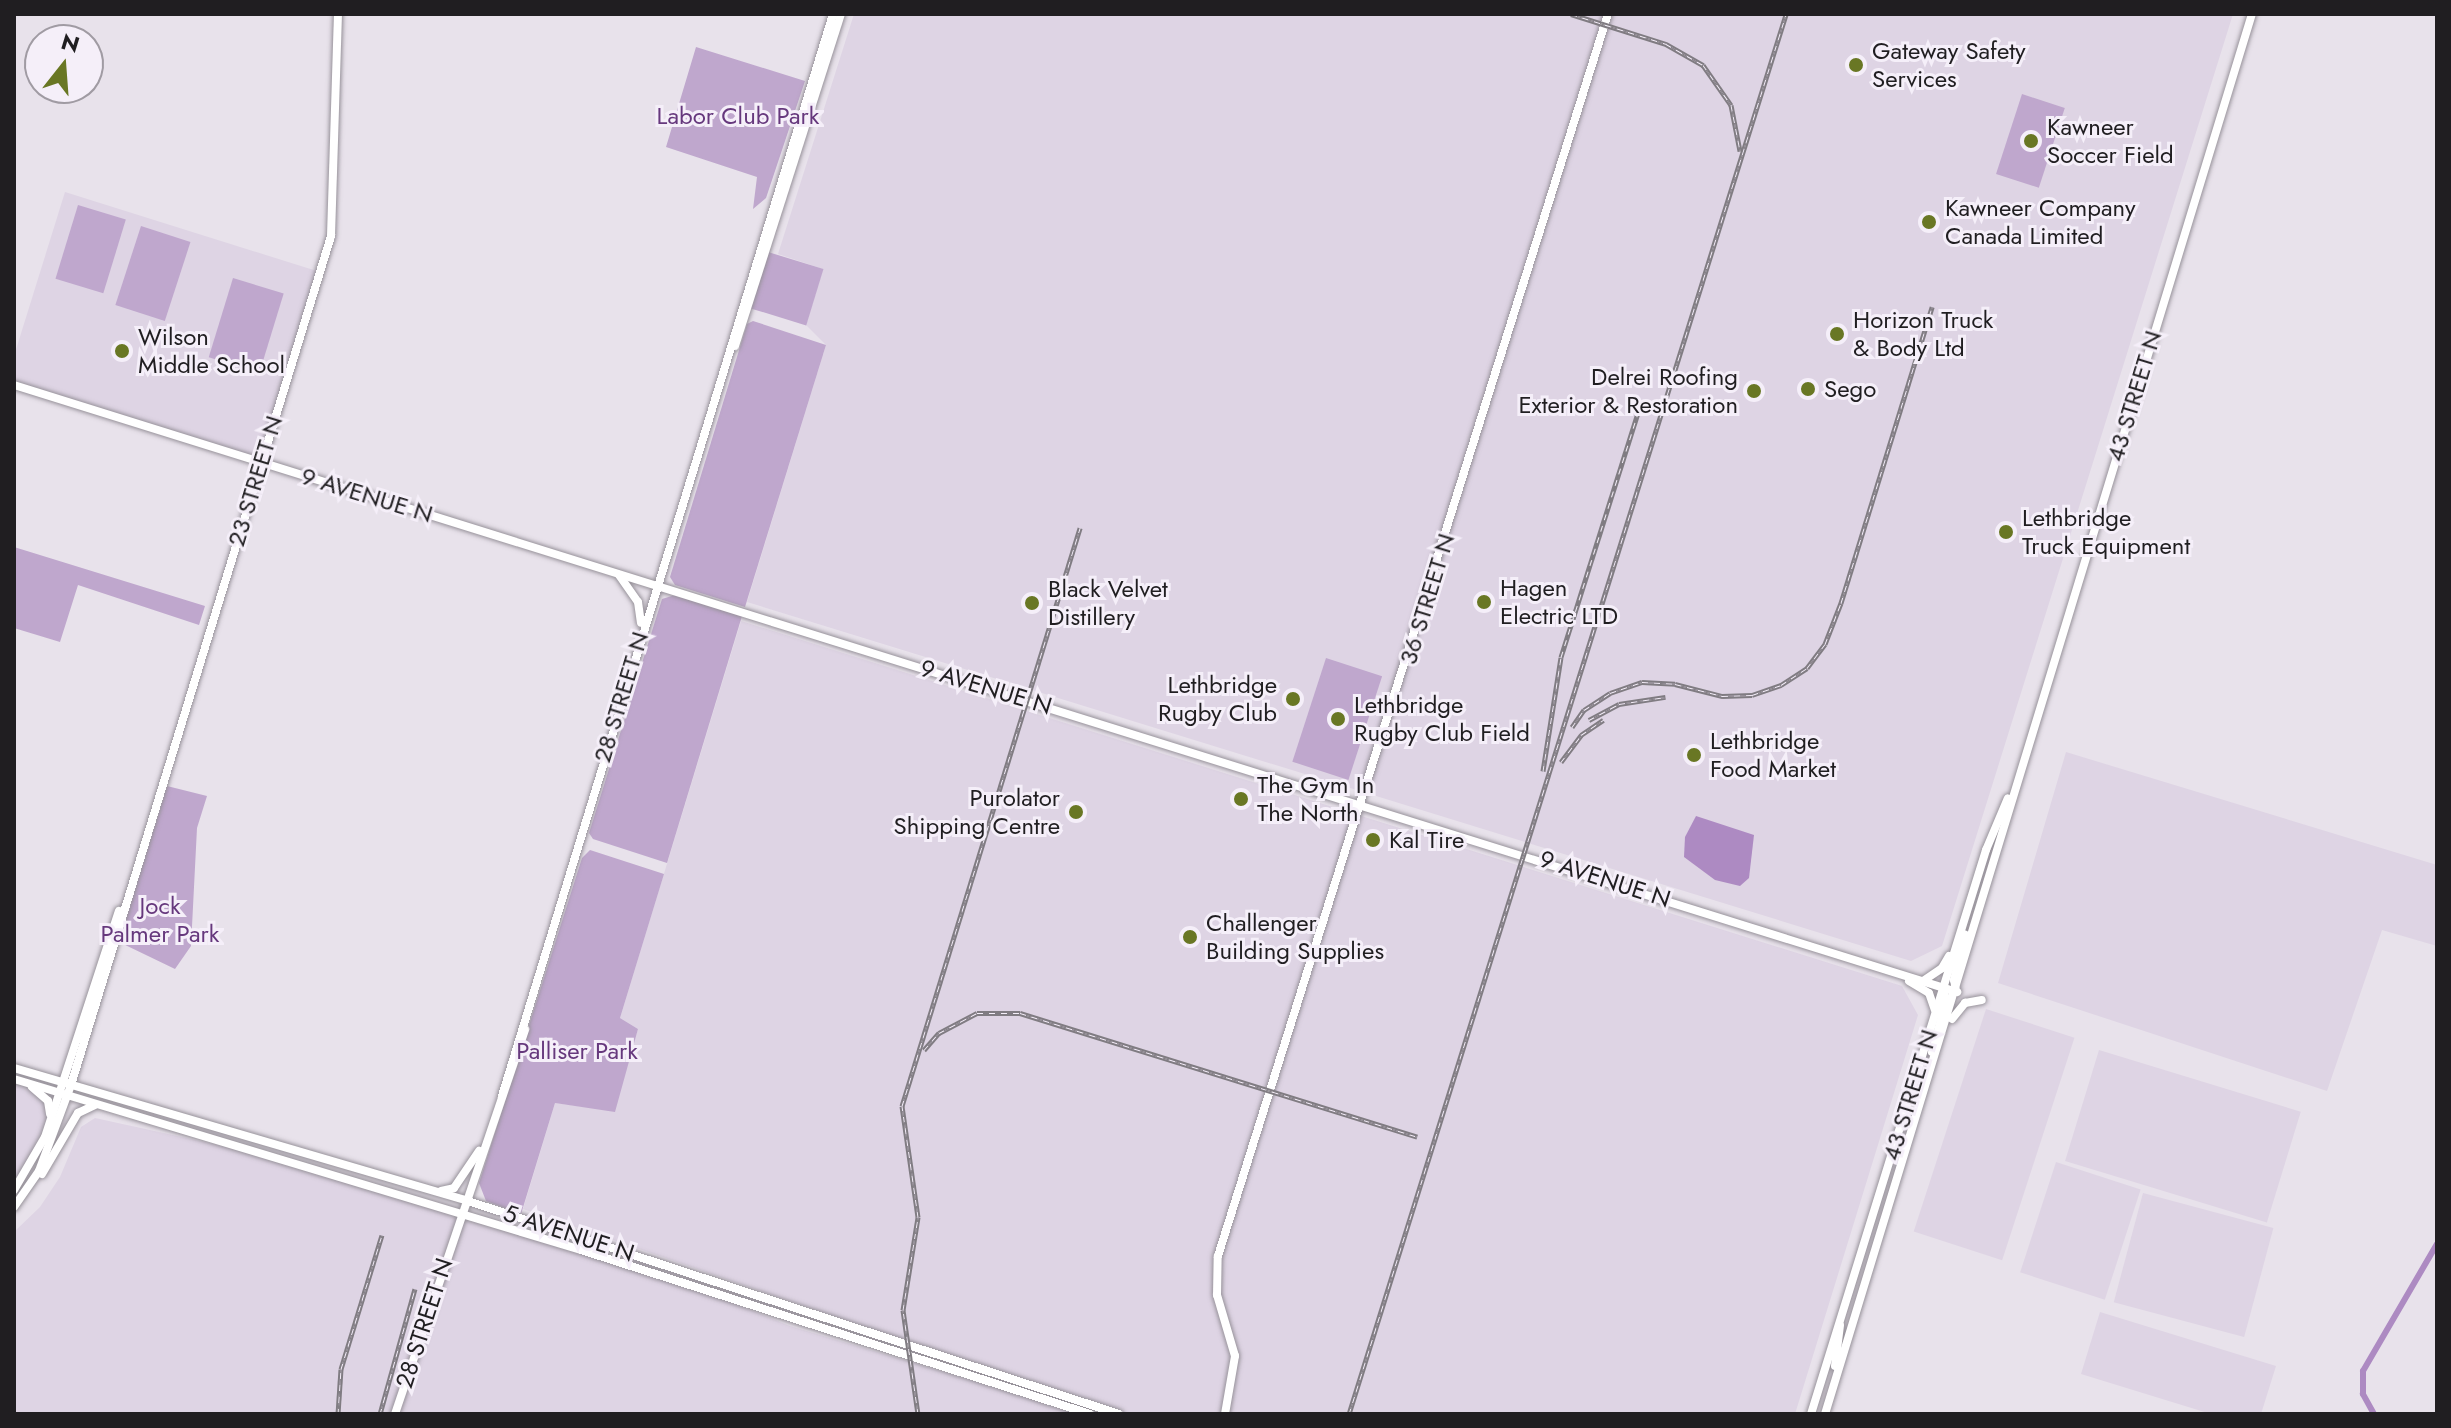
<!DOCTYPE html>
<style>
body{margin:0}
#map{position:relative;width:2451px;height:1428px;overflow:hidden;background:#e8e2eb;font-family:Jost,sans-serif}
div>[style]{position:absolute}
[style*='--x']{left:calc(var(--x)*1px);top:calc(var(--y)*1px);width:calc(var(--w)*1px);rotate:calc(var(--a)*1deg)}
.built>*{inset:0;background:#ded4e4;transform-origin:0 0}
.green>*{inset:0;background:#bfa7cd;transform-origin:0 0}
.water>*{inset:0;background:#ad8ac2}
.canal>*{height:6px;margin:-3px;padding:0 3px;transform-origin:3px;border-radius:3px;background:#ad8ac2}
.roads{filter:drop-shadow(0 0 2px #97929a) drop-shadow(0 0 2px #97929a)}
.secondary>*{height:8px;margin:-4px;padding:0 4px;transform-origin:4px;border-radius:4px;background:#fff}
.rail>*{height:5px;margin-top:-2.5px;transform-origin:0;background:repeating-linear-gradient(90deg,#f5eff9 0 6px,#807c82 0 12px);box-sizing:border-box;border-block:2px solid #807c82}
.dots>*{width:22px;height:22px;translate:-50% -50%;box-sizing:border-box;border:4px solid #f5eff9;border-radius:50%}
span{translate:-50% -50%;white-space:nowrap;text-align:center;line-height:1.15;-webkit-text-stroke:6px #f5eff9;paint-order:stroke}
.poi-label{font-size:24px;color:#201e21}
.left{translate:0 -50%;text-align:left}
.right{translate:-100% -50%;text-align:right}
.park-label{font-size:24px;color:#66387d}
.street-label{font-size:24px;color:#201e21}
.frame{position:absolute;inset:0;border:16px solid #201e21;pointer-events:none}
.north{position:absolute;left:24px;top:24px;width:80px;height:80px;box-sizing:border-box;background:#f5eff9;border:2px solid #a09ba3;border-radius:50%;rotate:17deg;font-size:22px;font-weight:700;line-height:32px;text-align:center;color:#201e21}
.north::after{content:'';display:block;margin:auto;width:28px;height:36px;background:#697724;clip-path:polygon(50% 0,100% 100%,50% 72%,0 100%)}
</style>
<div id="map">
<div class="built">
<i style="clip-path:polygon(854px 14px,2233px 14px,1942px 946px,1911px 961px,747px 602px,826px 345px,806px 325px,823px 269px,778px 254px)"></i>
<i style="clip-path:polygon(65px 192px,320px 272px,260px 462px,14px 385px,14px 356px)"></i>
<i style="clip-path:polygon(741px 621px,1902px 986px,1918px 1015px,1795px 1414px,1119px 1414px,523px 1209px,555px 1103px,614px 1111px,638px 1029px,620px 1018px)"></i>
<i style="clip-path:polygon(2066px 752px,2437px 865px,2437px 946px,2382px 930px,2327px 1091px,1998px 983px)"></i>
<i style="left:1986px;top:1009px;width:93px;height:234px;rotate:18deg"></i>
<i style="left:2099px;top:1050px;width:211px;height:116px;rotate:17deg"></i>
<i style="clip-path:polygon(14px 1079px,44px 1096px,51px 1119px,14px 1190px)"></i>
<i style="clip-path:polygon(95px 1118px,268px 1156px,710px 1294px,790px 1326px,1084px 1414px,14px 1414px,14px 1232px,40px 1207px,60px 1177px,81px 1127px)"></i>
<i style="left:2056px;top:1162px;width:89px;height:116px;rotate:18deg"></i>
<i style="left:2143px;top:1193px;width:135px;height:113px;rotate:15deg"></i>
<i style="clip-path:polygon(2100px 1312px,2276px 1366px,2261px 1414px,2211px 1414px,2081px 1374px)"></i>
</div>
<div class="green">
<i style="clip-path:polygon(696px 47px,805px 81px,766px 198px,753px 209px,757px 177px,666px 147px)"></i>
<i style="left:2022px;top:94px;width:45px;height:84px;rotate:18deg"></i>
<i style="left:78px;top:205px;width:50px;height:77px;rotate:17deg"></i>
<i style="left:141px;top:226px;width:52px;height:83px;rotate:18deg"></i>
<i style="left:768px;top:252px;width:58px;height:59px;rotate:17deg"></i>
<i style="left:233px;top:278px;width:53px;height:83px;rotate:17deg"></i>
<i style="clip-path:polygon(753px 321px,826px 345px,745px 607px,675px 585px,670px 577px,747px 324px)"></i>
<i style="clip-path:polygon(14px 547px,205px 606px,199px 625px,78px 585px,60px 642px,14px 628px)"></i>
<i style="clip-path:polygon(675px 595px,742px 616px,667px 863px,593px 839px,589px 833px,662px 599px)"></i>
<i style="left:1326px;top:658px;width:59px;height:109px;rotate:18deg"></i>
<i style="clip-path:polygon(167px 786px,207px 796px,197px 828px,191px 946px,175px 969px,119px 942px)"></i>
<i style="clip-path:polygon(590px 850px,664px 874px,620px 1018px,638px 1029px,615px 1112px,555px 1103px,521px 1214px,486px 1201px,479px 1183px,582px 858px)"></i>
</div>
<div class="water">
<i style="clip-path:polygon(1696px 816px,1754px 835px,1749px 878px,1740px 886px,1715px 880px,1684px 857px,1685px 837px)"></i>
</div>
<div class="canal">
<i style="--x:2374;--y:1414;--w:23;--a:-119"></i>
<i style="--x:2363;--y:1394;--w:23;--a:-90"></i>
<i style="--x:2363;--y:1371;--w:147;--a:-59.8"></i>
</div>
<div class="roads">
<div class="secondary">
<i style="--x:735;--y:346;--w:349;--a:-72.3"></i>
<i style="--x:14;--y:385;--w:2036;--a:17.35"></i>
<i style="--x:619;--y:575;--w:33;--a:55"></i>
<i style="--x:638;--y:602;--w:21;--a:82"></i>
<i style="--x:1909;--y:981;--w:23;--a:31"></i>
<i style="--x:1929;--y:993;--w:18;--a:71"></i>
<i style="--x:1923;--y:981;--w:23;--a:-34"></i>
<i style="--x:1942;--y:968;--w:14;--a:-60"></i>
<i style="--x:1956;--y:991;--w:11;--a:-100"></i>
<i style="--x:1954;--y:980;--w:47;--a:-76.6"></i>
<i style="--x:1952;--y:1019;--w:21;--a:-51"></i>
<i style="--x:1965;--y:1003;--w:17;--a:-10"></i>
<i style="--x:1932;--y:1052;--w:52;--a:-74.4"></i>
<i style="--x:1946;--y:1002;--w:13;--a:-99"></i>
<i style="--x:14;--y:1068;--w:470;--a:16.3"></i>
<i style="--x:465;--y:1200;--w:688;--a:18.12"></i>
<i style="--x:14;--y:1079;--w:592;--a:16.78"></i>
<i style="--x:581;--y:1250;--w:535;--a:17.86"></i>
<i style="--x:32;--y:1087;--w:21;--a:41"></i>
<i style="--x:48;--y:1101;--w:13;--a:81"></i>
<i style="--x:502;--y:1096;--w:1131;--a:-72.99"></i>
<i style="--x:42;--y:1174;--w:71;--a:-59.5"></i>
<i style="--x:78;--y:1113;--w:19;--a:-25"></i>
<i style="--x:14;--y:1190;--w:61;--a:-59.7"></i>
<i style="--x:45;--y:1137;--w:238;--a:-71.9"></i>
<i style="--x:441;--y:1191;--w:13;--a:-13"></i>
<i style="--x:454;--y:1188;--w:45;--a:-56"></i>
<i style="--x:14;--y:1207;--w:44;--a:-55.2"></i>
<i style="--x:39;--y:1171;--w:92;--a:-69.6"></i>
<i style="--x:71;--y:1085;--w:888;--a:-72.97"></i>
<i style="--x:331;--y:236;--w:222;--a:-88.2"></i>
<i style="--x:1835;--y:1366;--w:41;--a:-83"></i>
<i style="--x:395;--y:1414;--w:406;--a:-71.3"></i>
<i style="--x:1225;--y:1414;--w:59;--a:-80.2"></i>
<i style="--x:1235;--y:1356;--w:64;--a:-106.4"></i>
<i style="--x:1217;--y:1295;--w:39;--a:-89"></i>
<i style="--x:1218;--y:1256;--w:1302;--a:-72.57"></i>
<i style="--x:1811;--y:1414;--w:591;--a:-72.76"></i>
<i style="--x:1986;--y:850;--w:56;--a:-67.1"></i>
<i style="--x:1825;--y:1414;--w:1464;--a:-73.04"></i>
</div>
</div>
<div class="rail">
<i style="--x:1571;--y:14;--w:100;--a:17.5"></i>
<i style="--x:1666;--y:44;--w:43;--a:29.6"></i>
<i style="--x:1703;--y:65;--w:49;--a:55"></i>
<i style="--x:1731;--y:105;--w:47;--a:78.9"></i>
<i style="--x:1589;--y:720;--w:34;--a:-28"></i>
<i style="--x:1619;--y:704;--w:47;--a:-8.7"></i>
<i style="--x:1572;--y:727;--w:21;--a:-55"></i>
<i style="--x:1584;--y:710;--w:31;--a:-33"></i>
<i style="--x:1610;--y:693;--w:34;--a:-19"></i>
<i style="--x:1642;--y:682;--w:33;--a:3"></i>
<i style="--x:1675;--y:684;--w:49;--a:14.3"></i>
<i style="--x:1722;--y:696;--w:30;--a:-2"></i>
<i style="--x:1752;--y:695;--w:31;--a:-19"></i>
<i style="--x:1781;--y:685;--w:31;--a:-33"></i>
<i style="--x:1807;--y:668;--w:30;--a:-53"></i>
<i style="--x:1825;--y:644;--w:44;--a:-68.7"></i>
<i style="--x:1841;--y:603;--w:310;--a:-72.9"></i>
<i style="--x:1561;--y:762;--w:34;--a:-53"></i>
<i style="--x:1581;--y:735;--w:27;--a:-34"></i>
<i style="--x:1543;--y:771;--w:115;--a:-81"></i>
<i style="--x:1561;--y:657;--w:266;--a:-72.5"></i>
<i style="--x:924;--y:1050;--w:23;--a:-49"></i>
<i style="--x:939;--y:1033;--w:43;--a:-27.8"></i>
<i style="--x:977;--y:1013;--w:43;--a:0"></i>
<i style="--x:1020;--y:1013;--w:416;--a:17.3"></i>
<i style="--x:338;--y:1414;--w:45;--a:-86.2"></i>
<i style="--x:341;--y:1369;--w:140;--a:-73"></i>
<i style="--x:380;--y:1414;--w:130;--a:-74.4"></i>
<i style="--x:918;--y:1414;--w:105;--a:-98.2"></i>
<i style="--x:903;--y:1310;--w:94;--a:-80.8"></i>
<i style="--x:918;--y:1217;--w:112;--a:-98.2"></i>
<i style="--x:902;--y:1106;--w:605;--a:-72.88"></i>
<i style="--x:1349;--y:1414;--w:1467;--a:-72.66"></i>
</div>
<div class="dots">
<i style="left:1856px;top:65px;background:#697724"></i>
<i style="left:2031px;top:141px;background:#697724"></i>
<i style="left:1929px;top:222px;background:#697724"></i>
<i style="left:1837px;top:334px;background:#697724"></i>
<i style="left:122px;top:351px;background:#697724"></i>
<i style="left:1808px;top:389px;background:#697724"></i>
<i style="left:1754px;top:391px;background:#697724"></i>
<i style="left:2006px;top:532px;background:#697724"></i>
<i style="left:1484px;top:602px;background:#697724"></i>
<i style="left:1032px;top:603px;background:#697724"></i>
<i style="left:1293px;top:699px;background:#697724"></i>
<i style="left:1338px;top:719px;background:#697724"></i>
<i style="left:1694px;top:755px;background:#697724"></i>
<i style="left:1241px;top:799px;background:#697724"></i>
<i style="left:1076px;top:812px;background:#697724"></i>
<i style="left:1373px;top:840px;background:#697724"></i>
<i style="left:1190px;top:937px;background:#697724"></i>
</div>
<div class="poi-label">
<span class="left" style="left:1872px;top:65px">Gateway Safety<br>Services</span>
<span class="left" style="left:2047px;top:141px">Kawneer<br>Soccer Field</span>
<span class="left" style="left:1945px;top:222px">Kawneer Company<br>Canada Limited</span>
<span class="left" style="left:1853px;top:334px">Horizon Truck<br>&amp; Body Ltd</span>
<span class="left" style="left:138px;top:351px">Wilson<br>Middle School</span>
<span class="right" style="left:1738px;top:391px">Delrei Roofing<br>Exterior &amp; Restoration</span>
<span class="left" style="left:1824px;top:389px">Sego</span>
<span class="left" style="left:2022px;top:532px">Lethbridge<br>Truck Equipment</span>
<span class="left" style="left:1500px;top:602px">Hagen<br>Electric LTD</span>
<span class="left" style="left:1048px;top:603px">Black Velvet<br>Distillery</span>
<span class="right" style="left:1277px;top:699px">Lethbridge<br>Rugby Club</span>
<span class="left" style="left:1354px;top:719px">Lethbridge<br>Rugby Club Field</span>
<span class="left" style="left:1710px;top:755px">Lethbridge<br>Food Market</span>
<span class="left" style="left:1257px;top:799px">The Gym In<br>The North</span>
<span class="right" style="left:1060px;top:812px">Purolator<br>Shipping Centre</span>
<span class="left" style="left:1389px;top:840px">Kal Tire</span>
<span class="left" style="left:1206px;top:937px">Challenger<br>Building Supplies</span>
</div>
<div class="park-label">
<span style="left:738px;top:116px">Labor Club Park</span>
<span style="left:160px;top:920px">Jock<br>Palmer Park</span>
<span style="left:577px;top:1051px">Palliser Park</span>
</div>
<div class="street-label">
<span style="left:2134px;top:396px;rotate:-73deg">43 STREET N</span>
<span style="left:255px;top:481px;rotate:-73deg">23 STREET N</span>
<span style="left:367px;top:495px;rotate:17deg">9 AVENUE N</span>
<span style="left:1427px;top:599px;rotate:-73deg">36 STREET N</span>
<span style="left:986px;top:687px;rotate:17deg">9 AVENUE N</span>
<span style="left:621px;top:697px;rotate:-73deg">28 STREET N</span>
<span style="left:1605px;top:879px;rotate:18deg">9 AVENUE N</span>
<span style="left:1910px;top:1095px;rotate:-73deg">43 STREET N</span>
<span style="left:569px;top:1233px;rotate:18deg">5 AVENUE N</span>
<span style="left:424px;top:1323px;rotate:-72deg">28 STREET N</span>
</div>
<div class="frame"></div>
<div class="north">N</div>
</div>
